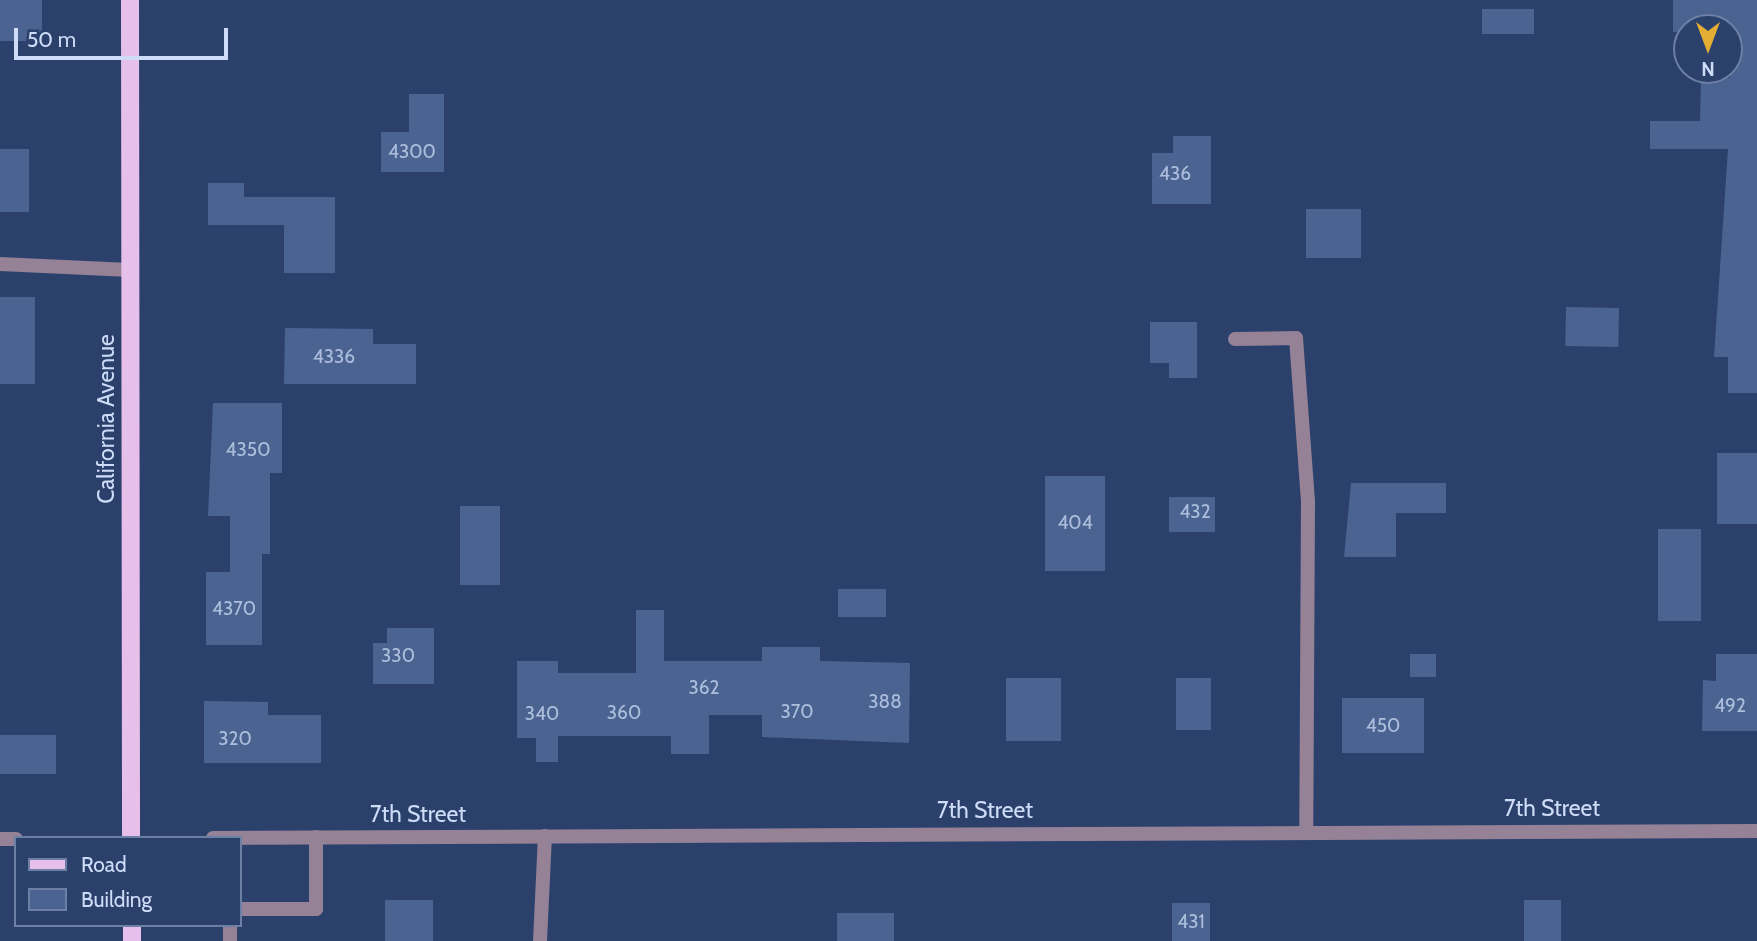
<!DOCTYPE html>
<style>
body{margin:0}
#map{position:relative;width:1757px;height:941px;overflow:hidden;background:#2b416c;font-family:Cabin,sans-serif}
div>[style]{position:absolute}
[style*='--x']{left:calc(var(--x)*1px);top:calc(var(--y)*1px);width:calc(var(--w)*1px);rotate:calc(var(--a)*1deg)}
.building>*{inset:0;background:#4b6390;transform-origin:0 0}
.service>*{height:14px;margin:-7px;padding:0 7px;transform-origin:7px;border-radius:7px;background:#958297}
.minor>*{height:14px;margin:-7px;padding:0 7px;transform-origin:7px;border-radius:7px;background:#958297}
.primary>*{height:18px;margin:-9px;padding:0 9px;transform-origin:9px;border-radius:9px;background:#e6bfea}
span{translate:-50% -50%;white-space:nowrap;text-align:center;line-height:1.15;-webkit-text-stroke:5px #2b416c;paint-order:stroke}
.number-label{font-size:19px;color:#adbedd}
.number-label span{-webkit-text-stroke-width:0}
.street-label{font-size:23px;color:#cedcf7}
.legend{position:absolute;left:14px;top:836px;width:228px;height:91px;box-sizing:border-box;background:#2b416c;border:2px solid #6c7fa4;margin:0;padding:9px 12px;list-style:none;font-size:21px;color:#cedcf7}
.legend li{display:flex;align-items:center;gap:14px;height:35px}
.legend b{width:35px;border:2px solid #6c7fa4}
.north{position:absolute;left:1673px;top:14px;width:70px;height:70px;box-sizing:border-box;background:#2b416c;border:2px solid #6c7fa4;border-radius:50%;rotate:180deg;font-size:19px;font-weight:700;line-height:28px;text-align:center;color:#cedcf7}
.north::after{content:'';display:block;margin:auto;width:24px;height:32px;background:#e4ae35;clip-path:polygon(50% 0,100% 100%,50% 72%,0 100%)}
.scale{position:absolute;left:14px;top:28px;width:214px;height:32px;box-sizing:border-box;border:4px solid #cedcf7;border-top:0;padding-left:9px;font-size:21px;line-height:24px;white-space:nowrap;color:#cedcf7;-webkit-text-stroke:5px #2b416c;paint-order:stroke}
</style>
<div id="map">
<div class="building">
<i style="left:0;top:0;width:42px;height:41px"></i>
<i style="clip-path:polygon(1673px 0,1757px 0,1757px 393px,1728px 393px,1728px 357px,1714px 357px,1728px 149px,1650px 149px,1650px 121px,1700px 121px,1701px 78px,1730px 78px,1729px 28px,1673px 32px)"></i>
<i style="left:1482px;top:9px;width:52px;height:25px"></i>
<i style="clip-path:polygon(409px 94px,444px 94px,444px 172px,381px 172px,381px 132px,409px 132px)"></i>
<i style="clip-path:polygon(1173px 136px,1211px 136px,1211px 204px,1152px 204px,1152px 153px,1173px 153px)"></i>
<i style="left:0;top:149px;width:29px;height:63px"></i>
<i style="clip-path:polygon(208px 183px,244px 183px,244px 197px,335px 197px,335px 273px,284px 273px,284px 225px,208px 225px)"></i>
<i style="left:1306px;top:209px;width:55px;height:49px"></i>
<i style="left:0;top:297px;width:35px;height:87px"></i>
<i style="left:1566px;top:307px;width:53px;height:39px;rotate:1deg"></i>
<i style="clip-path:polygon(1150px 322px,1197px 322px,1197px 378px,1169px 378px,1169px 363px,1150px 363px)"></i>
<i style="clip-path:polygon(285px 328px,373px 329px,373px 344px,416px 344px,416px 384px,284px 384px)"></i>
<i style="clip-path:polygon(213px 403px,282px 403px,282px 473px,270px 473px,270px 554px,262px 554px,262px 645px,206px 645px,206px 572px,230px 572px,230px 516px,208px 516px)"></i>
<i style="left:1717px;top:453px;width:40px;height:71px"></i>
<i style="left:1045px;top:476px;width:60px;height:95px"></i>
<i style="clip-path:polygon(1351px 483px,1446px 483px,1446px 513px,1396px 513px,1396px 557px,1344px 557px)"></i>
<i style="left:1169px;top:497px;width:46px;height:35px"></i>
<i style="left:460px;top:506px;width:40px;height:79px"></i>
<i style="left:1658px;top:529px;width:43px;height:92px"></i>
<i style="left:838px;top:589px;width:48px;height:28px"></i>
<i style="clip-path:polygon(636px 610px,664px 610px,664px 661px,762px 661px,762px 647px,820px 647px,820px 661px,910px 663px,909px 743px,762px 737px,762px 715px,709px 715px,709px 754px,671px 754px,671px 736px,558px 736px,558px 762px,536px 762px,536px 738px,517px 738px,517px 661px,558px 661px,558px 673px,636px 673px)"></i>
<i style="clip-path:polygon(387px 628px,434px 628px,434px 684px,373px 684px,373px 643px,387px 643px)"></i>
<i style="left:1410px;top:654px;width:26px;height:23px"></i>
<i style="clip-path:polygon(1716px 654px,1757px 654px,1757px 731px,1702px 731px,1703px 680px,1716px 681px)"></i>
<i style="left:1006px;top:678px;width:55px;height:63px"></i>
<i style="left:1176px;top:678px;width:35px;height:52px"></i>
<i style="left:1342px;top:698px;width:82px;height:55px"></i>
<i style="clip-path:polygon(204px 701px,268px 702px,268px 715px,321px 715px,321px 763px,204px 763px)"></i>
<i style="left:0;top:735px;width:56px;height:39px"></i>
<i style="left:385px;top:900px;width:48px;height:41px"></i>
<i style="left:1524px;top:900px;width:37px;height:41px"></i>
<i style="left:1172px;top:903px;width:38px;height:38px"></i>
<i style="left:837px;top:913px;width:57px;height:28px"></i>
</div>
<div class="service">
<i style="--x:0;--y:264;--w:130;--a:2.6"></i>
<i style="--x:1235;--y:339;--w:61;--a:-0.9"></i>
<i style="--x:1296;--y:338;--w:163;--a:85.8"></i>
<i style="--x:1308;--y:501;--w:330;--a:90.3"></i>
<i style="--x:240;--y:909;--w:76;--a:0"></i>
<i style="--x:316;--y:909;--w:72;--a:-90"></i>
<i style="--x:230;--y:925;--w:16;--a:90"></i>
<i style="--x:540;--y:941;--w:105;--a:-87.3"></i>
</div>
<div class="minor">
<i style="--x:213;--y:838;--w:1544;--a:-0.26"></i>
<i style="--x:0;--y:839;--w:16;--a:0"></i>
</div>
<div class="primary">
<i style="--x:130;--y:0;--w:838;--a:89.93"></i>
<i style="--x:132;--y:925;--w:16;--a:90"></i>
</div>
<div class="number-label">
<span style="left:412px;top:152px">4300</span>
<span style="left:1175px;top:174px">436</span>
<span style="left:334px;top:357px">4336</span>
<span style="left:248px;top:450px">4350</span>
<span style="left:1195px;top:512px">432</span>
<span style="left:1075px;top:523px">404</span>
<span style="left:234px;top:609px">4370</span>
<span style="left:398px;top:656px">330</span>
<span style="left:704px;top:688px">362</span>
<span style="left:885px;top:702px">388</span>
<span style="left:1730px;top:706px">492</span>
<span style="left:797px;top:712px">370</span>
<span style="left:624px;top:713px">360</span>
<span style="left:542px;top:714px">340</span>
<span style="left:1383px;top:726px">450</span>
<span style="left:235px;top:739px">320</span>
<span style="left:1191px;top:922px">431</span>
</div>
<div class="street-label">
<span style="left:106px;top:419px;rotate:-90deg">California Avenue</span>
<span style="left:1552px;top:808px">7th Street</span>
<span style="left:985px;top:810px">7th Street</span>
<span style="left:418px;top:814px">7th Street</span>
</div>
<ul class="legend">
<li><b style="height:9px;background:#e6bfea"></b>Road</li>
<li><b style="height:19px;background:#4b6390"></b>Building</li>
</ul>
<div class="north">N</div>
<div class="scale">50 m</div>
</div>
